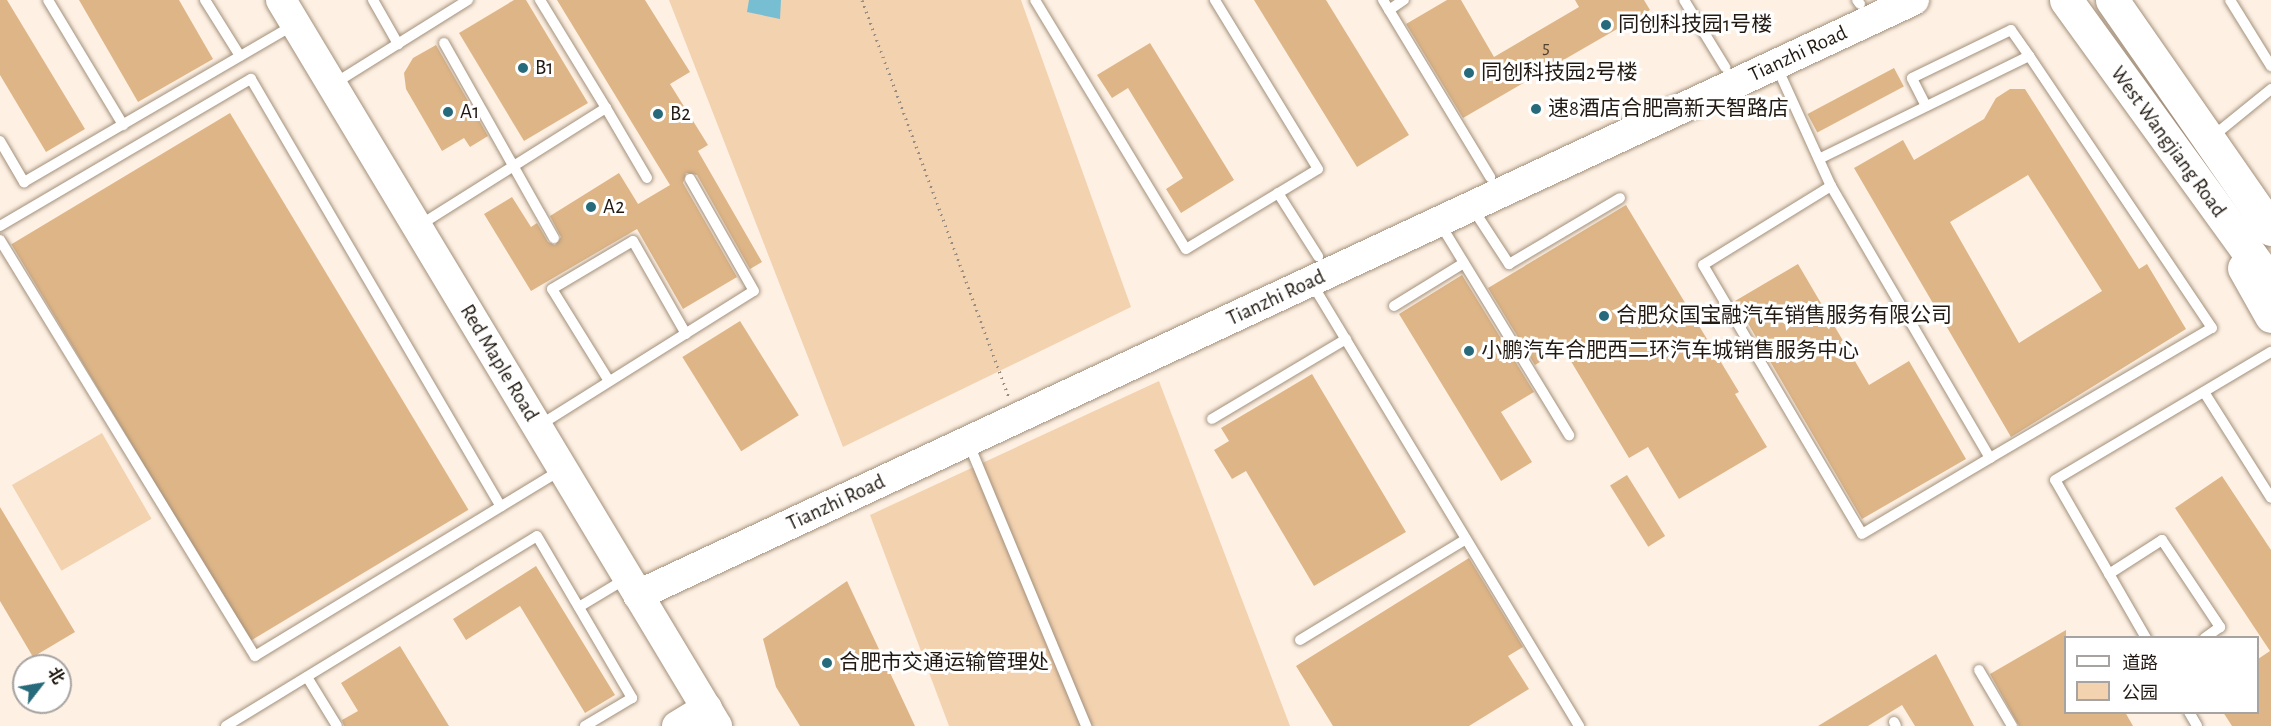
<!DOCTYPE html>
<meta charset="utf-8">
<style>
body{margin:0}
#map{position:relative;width:2271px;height:726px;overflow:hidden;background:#fef1e4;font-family:"Alegreya Sans","Noto Sans SC",sans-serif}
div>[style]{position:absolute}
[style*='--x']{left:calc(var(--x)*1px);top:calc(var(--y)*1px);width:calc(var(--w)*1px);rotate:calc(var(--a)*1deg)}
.green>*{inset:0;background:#f3d2b0;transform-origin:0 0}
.water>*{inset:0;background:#77bed3}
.building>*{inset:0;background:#deb587;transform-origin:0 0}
.path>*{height:3px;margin-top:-1.5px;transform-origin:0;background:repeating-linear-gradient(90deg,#988d83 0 1.5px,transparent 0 6px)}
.roads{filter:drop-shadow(0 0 2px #a3907b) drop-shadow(0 0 2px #a3907b)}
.lane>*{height:10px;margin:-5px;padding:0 5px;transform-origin:5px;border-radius:5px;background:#fff}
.secondary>*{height:30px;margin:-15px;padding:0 15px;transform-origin:15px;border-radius:15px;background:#fff}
.primary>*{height:33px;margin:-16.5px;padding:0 16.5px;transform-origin:16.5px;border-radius:16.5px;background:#fff}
.dots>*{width:16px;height:16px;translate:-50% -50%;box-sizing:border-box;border:3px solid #fff;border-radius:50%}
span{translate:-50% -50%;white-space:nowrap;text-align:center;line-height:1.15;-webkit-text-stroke:6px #fff;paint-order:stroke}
.number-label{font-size:18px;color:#51412f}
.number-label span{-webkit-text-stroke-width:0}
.poi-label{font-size:21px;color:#221a12}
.left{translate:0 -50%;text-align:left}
.street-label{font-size:21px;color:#221a12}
.legend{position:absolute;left:2064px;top:636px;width:195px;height:78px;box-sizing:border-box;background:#fff;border:2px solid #a7a3a0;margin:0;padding:8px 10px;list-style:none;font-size:18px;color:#221a12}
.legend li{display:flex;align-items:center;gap:12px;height:30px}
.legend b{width:30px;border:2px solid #a7a3a0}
.north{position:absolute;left:12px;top:654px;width:60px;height:60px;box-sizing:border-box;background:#fff;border:2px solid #a7a3a0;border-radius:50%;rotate:59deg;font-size:16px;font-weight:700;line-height:24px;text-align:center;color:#221a12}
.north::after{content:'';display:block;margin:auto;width:21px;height:27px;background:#266a7b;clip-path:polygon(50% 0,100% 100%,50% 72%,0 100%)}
</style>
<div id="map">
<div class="green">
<i style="clip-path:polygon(669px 0,1021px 0,1131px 307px,843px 447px)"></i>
<i style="clip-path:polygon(1159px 381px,1290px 726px,949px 726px,870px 515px)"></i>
<i style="left:102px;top:433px;width:99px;height:104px;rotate:60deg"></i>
</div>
<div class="water">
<i style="clip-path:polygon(749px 0,781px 0,780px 19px,747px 12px)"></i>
</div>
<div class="building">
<i style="clip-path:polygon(0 0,7px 0,85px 129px,46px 152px,0 75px)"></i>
<i style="clip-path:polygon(79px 0,179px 0,213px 59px,138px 102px)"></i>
<i style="clip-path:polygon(514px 0,526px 0,588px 103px,524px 141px,459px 33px)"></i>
<i style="clip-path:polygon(557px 0,645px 0,690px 72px,670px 84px,708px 145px,698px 151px,762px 262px,750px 269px,697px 175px,686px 173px,683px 183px,737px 277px,683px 309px,637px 229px,531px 291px,484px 214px,512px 197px,531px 227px,537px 223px,548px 242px,555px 245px,561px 237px,550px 216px,619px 173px,638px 204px,670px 185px)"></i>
<i style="clip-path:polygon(1254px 0,1326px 0,1409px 135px,1357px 167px)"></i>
<i style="clip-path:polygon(1447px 0,1461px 0,1494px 57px,1579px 7px,1575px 0,1644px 0,1650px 10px,1463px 118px,1406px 24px)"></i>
<i style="clip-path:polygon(1150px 43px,1234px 180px,1181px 213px,1166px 189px,1183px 178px,1128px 88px,1112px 98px,1097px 75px)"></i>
<i style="clip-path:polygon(436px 45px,488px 136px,470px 147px,464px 138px,442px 151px,406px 89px,404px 73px,413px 58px)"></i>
<i style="left:1894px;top:68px;width:21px;height:98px;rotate:62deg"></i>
<i style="clip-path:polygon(evenodd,2010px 89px,2025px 89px,2139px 269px,2147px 264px,2186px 329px,2011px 437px,1854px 168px,1903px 140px,1914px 160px,1984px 119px,1996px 98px,2010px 89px,2028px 175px,2102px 291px,2019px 343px,1950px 222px,2028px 175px)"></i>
<i style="left:230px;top:113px;width:463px;height:255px;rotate:59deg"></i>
<i style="clip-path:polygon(1626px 205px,1739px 392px,1735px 394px,1767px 447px,1679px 499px,1648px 447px,1629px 458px,1563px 348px,1535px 365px,1488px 288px)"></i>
<i style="clip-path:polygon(1798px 264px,1869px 385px,1909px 361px,1966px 459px,1862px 519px,1735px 301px)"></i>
<i style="clip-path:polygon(1462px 275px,1534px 392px,1501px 412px,1532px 462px,1501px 481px,1399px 314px)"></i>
<i style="left:740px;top:321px;width:111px;height:68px;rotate:58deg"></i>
<i style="clip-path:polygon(1312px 374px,1406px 532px,1314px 586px,1246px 471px,1232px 479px,1214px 450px,1229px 441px,1221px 428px)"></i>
<i style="left:1627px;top:475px;width:72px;height:20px;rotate:58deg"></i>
<i style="clip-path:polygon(2222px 476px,2271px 550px,2271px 726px,2232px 726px,2223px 712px,2258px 712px,2258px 659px,2270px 651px,2175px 508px)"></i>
<i style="clip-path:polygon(0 507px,75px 632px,33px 657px,0 601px)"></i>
<i style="clip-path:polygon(1469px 558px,1523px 647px,1508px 656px,1529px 689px,1469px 726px,1333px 726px,1296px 666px)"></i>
<i style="clip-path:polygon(536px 566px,615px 695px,585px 713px,520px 606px,466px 640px,453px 619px)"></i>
<i style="clip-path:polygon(847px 581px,915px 726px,800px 726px,776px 687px,763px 639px)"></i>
<i style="clip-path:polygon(2066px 630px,2066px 712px,2125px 712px,2133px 726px,2019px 726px,1990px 674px)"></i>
<i style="clip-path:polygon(400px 646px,449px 726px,344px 726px,342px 720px,358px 711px,341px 683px)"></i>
<i style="clip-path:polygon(1936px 654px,1974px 726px,1915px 726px,1902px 705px,1868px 726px,1818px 726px)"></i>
</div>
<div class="path">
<i style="--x:862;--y:0;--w:424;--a:69.7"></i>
</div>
<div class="roads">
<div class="lane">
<i style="--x:48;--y:0;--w:146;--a:59"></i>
<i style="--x:205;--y:0;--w:66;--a:58"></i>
<i style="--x:373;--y:0;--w:51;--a:60.4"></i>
<i style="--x:1035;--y:0;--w:291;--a:58.8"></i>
<i style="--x:1186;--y:249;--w:154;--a:-31.2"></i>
<i style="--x:1318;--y:169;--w:198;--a:-121.4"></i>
<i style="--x:1383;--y:0;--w:207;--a:58.8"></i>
<i style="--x:1684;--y:0;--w:79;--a:58.5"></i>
<i style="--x:1857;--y:0;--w:5;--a:53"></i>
<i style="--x:2230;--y:0;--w:78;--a:58.2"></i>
<i style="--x:1389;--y:10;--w:18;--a:-34"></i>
<i style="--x:444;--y:43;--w:224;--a:60.6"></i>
<i style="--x:1776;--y:65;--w:133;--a:65.6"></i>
<i style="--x:1831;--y:186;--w:315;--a:59.7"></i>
<i style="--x:1990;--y:458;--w:257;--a:-30.4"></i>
<i style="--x:2212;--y:328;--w:328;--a:-123.9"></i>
<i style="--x:2029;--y:56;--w:234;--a:153.9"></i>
<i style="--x:335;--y:83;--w:157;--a:-32"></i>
<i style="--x:1926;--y:106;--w:31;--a:-117"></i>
<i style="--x:1912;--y:78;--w:110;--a:-25.9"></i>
<i style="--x:2011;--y:30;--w:32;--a:55"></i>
<i style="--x:606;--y:108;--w:81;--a:59.6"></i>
<i style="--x:2212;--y:137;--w:76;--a:-39.1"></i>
<i style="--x:0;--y:141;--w:48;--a:59.7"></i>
<i style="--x:24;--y:182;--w:314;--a:-30.2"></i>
<i style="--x:1831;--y:186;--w:150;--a:148.3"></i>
<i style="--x:1703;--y:265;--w:312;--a:59.4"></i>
<i style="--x:1862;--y:534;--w:149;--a:-30.7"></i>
<i style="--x:1278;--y:193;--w:75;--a:57.6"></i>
<i style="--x:1473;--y:209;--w:66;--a:56.8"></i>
<i style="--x:1509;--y:264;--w:129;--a:-30.7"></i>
<i style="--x:1439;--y:222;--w:250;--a:58.6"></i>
<i style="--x:420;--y:225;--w:220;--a:-32.2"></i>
<i style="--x:606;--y:108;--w:127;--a:-121.4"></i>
<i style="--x:0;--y:226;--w:291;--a:-30.4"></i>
<i style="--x:251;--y:79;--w:495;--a:59.7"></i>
<i style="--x:0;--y:240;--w:488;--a:58.5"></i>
<i style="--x:255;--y:656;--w:359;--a:-31.3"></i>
<i style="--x:1311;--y:282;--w:519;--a:58.88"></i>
<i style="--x:1394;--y:306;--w:82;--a:-31.6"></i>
<i style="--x:609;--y:381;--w:108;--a:-121.8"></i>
<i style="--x:552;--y:289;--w:94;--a:-30.7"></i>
<i style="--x:633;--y:241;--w:107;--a:60.3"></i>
<i style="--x:2204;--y:392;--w:125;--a:57.7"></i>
<i style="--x:1212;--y:419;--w:156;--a:-30.8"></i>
<i style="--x:540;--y:425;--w:252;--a:-32.1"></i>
<i style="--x:754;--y:291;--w:129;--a:-119.7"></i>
<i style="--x:968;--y:442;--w:308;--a:67.4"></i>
<i style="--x:2109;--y:574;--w:63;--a:-32.7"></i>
<i style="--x:2162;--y:540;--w:105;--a:56.3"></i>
<i style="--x:2220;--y:627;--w:19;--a:144"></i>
<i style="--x:579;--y:607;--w:56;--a:-31.1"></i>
<i style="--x:2146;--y:638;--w:182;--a:-119.9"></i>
<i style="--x:2055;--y:480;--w:251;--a:-30.7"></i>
<i style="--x:1300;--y:640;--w:194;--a:-31.3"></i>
<i style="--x:1979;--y:670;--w:65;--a:59.5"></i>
<i style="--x:307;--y:677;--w:57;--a:58.5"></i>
<i style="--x:2189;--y:712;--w:16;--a:60"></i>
<i style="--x:1894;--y:722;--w:4;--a:63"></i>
<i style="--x:226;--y:726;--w:364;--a:-31.4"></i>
<i style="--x:537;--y:536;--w:188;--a:59.6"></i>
<i style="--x:632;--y:698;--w:55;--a:149.2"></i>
</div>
<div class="secondary">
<i style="--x:281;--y:0;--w:847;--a:59.01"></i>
<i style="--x:638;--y:595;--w:1408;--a:-25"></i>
<i style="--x:677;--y:726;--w:35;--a:-31"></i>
</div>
<div class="primary">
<i style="--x:2066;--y:0;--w:349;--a:54.1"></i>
<i style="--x:2112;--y:0;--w:279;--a:55.2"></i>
<i style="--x:2244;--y:268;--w:55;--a:60.6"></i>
</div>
</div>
<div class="dots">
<i style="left:1606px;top:25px;background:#266a7b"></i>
<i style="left:523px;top:68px;background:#266a7b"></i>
<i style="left:1469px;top:73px;background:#266a7b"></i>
<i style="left:1536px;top:109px;background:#266a7b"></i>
<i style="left:448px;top:112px;background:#266a7b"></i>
<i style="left:658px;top:114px;background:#266a7b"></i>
<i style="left:591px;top:207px;background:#266a7b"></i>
<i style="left:1604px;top:316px;background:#266a7b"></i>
<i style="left:1469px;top:351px;background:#266a7b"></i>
<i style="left:827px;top:663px;background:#266a7b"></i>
</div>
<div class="number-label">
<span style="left:1546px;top:48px">5</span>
</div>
<div class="poi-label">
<span class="left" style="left:1618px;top:25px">同创科技园1号楼</span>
<span class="left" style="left:535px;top:68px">B1</span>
<span class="left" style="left:1481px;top:73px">同创科技园2号楼</span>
<span class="left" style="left:1548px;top:109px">速8酒店合肥高新天智路店</span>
<span class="left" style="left:460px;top:112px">A1</span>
<span class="left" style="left:670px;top:114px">B2</span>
<span class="left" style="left:603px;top:207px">A2</span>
<span class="left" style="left:1616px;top:316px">合肥众国宝融汽车销售服务有限公司</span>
<span class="left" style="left:1481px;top:351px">小鹏汽车合肥西二环汽车城销售服务中心</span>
<span class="left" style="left:839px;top:663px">合肥市交通运输管理处</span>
</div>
<div class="street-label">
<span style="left:1798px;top:54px;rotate:-25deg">Tianzhi Road</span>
<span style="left:2168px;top:142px;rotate:54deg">West Wangjiang Road</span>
<span style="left:1276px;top:298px;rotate:-25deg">Tianzhi Road</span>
<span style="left:499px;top:363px;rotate:59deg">Red Maple Road</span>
<span style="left:836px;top:503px;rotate:-25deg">Tianzhi Road</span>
</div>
<ul class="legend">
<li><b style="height:8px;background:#fff"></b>道路</li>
<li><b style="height:16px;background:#f3d2b0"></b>公园</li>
</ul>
<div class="north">北</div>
</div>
